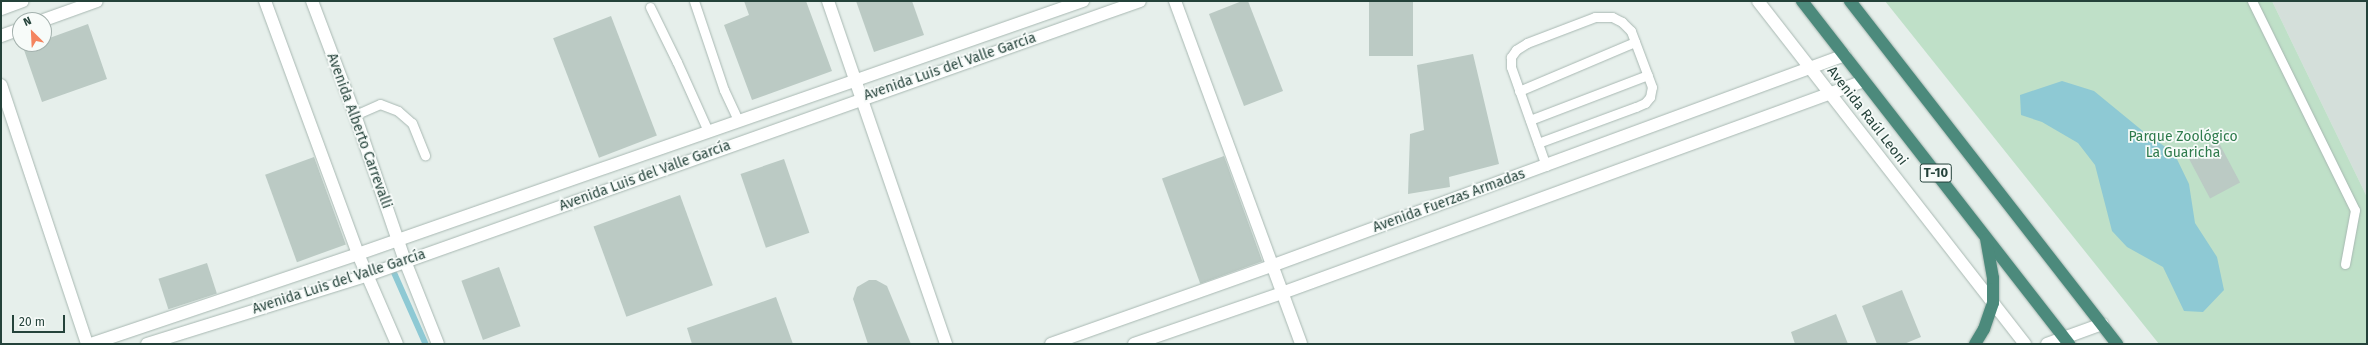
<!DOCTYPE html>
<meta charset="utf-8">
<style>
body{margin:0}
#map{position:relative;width:2368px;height:345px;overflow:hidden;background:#e6efeb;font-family:"Fira Sans",sans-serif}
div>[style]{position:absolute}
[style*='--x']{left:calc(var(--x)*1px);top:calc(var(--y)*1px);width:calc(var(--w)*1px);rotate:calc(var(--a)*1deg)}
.built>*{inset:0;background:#d4dfda}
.green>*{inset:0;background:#bfe0c8}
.water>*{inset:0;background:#8ec9d4}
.stream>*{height:5.5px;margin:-2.75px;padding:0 2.75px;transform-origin:2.75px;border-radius:2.75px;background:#8ec9d4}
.building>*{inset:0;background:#bbcac4;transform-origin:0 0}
.roads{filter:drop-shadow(0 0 1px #a8b8b2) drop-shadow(0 0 1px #a8b8b2)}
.service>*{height:9px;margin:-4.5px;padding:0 4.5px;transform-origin:4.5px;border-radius:4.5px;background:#fff}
.minor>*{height:12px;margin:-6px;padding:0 6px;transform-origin:6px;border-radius:6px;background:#fff}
.tertiary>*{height:12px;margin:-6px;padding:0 6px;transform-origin:6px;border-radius:6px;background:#fff}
.trunk>*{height:12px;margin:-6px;padding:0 6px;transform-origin:6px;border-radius:6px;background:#4c8a7c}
span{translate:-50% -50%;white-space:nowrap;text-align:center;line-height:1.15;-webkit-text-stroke:3.5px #f7fbf9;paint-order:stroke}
.shield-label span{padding:1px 3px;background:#f7fbf9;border:1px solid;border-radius:3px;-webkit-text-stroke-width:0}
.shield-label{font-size:13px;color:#24423a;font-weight:700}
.street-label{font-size:14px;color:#24423a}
.park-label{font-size:14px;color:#2d7a4b}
.frame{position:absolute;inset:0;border:2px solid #24423a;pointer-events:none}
.north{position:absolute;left:12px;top:12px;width:40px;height:40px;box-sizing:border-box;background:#f7fbf9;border:1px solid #a3b1ad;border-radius:50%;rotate:336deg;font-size:11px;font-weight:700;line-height:16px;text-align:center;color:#24423a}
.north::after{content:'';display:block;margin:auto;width:14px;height:18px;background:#f4845f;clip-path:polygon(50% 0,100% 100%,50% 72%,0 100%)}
.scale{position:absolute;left:12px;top:315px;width:53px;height:18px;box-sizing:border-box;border:2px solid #24423a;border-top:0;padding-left:5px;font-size:12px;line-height:14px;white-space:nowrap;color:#24423a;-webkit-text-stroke:3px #f7fbf9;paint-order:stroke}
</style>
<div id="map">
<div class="built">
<i style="clip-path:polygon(2272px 1px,2367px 1px,2367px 197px)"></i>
</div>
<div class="green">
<i style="clip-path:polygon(1885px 1px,2272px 1px,2367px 197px,2367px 344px,2159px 344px)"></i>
</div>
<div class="water">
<i style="clip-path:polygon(2062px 81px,2094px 91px,2144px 132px,2174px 153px,2189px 184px,2195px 223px,2217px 257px,2224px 290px,2203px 312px,2184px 311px,2163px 267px,2127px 247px,2112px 231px,2095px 165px,2078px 143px,2042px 122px,2021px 115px,2020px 95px)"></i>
</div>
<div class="stream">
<i style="--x:395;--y:274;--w:77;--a:66.1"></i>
</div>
<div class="building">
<i style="clip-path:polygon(744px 1px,806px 1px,832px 71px,752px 100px,724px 25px,749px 15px)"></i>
<i style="clip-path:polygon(856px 1px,912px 1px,924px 35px,874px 52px)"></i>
<i style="clip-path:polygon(1242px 1px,1248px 1px,1283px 91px,1244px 106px,1209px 14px)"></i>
<i style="left:1369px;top:1px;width:44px;height:55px"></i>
<i style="left:611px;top:16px;width:128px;height:62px;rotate:69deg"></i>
<i style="clip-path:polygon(88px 24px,107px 79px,42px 102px,23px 47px,32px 44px,44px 44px,44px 40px)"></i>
<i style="clip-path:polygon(1473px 54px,1499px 164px,1449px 177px,1450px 187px,1408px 194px,1410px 134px,1424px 130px,1417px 65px)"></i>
<i style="left:2218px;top:141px;width:47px;height:34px;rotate:62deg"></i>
<i style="left:1224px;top:156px;width:112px;height:66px;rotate:70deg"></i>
<i style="left:314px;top:157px;width:93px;height:52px;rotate:70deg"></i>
<i style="left:784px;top:159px;width:78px;height:46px;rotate:71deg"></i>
<i style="left:680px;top:195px;width:96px;height:92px;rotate:70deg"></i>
<i style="left:207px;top:263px;width:32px;height:51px;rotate:72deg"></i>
<i style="left:499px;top:267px;width:63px;height:40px;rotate:70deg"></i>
<i style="clip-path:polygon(869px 280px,876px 280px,887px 286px,911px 344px,868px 344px,853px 299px,857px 287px)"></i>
<i style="clip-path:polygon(1902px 290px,1921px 337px,1904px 344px,1877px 344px,1862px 306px)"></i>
<i style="clip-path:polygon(776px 297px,793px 344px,692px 344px,687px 328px)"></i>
<i style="clip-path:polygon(1836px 314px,1848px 344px,1795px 344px,1791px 332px)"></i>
</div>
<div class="roads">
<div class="service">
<i style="--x:694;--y:1;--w:94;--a:71.4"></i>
<i style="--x:724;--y:90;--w:33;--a:65"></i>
<i style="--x:2252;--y:1;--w:233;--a:63.8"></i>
<i style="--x:2355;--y:210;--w:55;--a:100.5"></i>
<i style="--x:650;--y:7;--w:61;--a:63.9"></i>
<i style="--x:677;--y:62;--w:76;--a:65.8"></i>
<i style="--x:1519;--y:91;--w:126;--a:-22.9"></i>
<i style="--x:355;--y:115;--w:27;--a:-24"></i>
<i style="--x:380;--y:104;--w:19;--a:21"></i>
<i style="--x:398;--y:111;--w:18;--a:41"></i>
<i style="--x:412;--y:123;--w:35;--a:68"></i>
<i style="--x:1530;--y:120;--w:126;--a:-20.9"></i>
<i style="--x:1538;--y:143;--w:104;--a:-20.2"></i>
<i style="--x:1636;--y:107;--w:10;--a:-24"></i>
<i style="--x:1645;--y:103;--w:8;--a:-50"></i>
<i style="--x:1650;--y:97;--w:10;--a:-79"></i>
<i style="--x:1652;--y:87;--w:60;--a:-110.6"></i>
<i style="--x:1631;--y:31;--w:13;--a:-135"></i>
<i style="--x:1622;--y:22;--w:11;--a:-153"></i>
<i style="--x:1612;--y:17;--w:17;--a:180"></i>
<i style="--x:1595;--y:17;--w:73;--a:159.1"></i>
<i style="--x:1527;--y:43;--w:13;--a:148"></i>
<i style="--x:1516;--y:50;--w:9;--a:126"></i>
<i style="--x:1511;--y:57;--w:10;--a:90"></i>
<i style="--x:1511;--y:67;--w:105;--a:70.5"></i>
</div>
<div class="minor">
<i style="--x:265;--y:1;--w:270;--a:69.8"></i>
<i style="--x:358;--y:254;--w:98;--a:66.6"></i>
<i style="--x:312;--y:1;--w:122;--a:69.3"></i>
<i style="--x:355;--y:115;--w:154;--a:71.1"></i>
<i style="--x:405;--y:261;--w:89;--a:68.3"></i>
<i style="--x:828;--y:1;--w:363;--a:71"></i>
<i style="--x:1175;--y:1;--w:365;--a:69.8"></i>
<i style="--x:1758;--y:1;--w:435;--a:52.1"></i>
<i style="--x:1;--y:85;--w:273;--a:71.6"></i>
<i style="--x:91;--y:344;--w:282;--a:-18.6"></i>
<i style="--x:358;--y:254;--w:768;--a:-19.24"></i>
<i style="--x:147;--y:344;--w:232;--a:-17.3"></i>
<i style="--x:368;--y:275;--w:819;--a:-19.54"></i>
<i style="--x:1051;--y:344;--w:237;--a:-19.5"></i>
<i style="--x:1274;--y:265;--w:608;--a:-20.19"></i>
<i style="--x:1134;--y:344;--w:157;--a:-19"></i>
<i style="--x:1282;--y:293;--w:619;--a:-20.01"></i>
<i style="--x:2047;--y:344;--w:59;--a:-20"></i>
</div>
<div class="tertiary">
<i style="--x:1;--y:9;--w:23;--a:-20"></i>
<i style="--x:44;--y:20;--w:56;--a:-19.7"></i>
<i style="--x:1;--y:36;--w:20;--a:-20"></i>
</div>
<div class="trunk">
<i style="--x:1802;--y:1;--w:435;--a:52.1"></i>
<i style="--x:1850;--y:1;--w:435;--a:52.1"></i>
<i style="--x:1975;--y:344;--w:17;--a:-59"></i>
<i style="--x:1984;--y:329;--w:28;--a:-71"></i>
<i style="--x:1993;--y:303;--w:25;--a:-90"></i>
<i style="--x:1993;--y:278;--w:39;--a:-100"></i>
</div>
</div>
<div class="shield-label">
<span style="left:1936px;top:173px">T-10</span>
</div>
<div class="street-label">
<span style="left:950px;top:67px;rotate:-19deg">Avenida Luis del Valle García</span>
<span style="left:1867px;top:116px;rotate:52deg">Avenida Raúl Leoni</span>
<span style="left:359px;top:131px;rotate:70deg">Avenida Alberto Carrevalli</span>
<span style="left:645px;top:176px;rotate:-20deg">Avenida Luis del Valle García</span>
<span style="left:1449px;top:201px;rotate:-20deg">Avenida Fuerzas Armadas</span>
<span style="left:339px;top:282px;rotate:-18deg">Avenida Luis del Valle García</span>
</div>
<div class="park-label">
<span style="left:2183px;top:145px">Parque Zoológico<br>La Guaricha</span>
</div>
<div class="frame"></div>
<div class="north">N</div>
<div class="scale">20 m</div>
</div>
